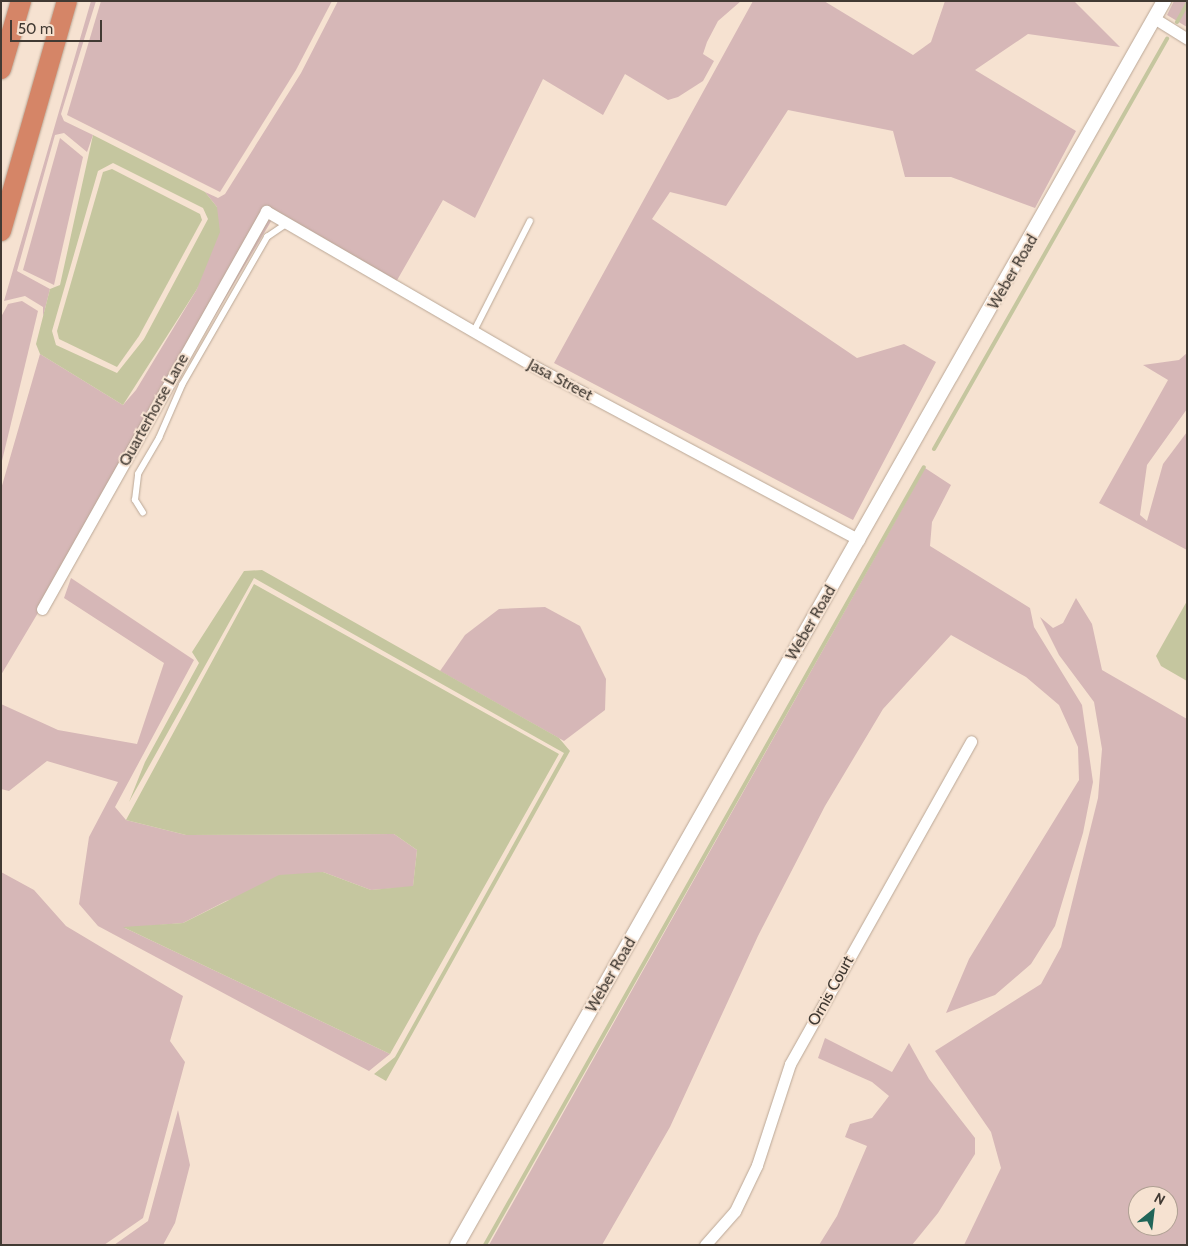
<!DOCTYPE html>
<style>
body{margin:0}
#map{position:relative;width:1188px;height:1246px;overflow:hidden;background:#f6e2d1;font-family:Cabin,sans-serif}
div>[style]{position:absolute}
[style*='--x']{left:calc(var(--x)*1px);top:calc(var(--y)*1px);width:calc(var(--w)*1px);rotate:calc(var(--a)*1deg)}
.green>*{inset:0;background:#d6b7b7}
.water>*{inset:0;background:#c5c69f}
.stream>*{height:4px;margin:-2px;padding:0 2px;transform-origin:2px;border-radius:2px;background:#c5c69f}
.roads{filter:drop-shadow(0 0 1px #baa796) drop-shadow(0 0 1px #baa796)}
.service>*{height:5.5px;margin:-2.75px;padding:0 2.75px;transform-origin:2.75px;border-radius:2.75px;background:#fff}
.minor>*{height:11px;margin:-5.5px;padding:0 5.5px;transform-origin:5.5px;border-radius:5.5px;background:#fff}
.tertiary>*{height:14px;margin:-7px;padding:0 7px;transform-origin:7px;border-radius:7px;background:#fff}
.motorway>*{height:20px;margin:-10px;padding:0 10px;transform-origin:10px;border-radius:10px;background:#d58567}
span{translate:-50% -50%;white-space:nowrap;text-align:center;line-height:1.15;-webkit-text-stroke:4px #f6e2d1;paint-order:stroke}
.street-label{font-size:16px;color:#413a33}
.frame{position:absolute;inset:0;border:2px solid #413a33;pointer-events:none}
.north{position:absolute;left:1128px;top:1186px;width:50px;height:50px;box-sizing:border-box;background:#f6e2d1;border:1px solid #ae9f92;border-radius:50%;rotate:29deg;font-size:14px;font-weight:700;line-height:20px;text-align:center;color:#413a33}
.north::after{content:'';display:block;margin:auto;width:18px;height:22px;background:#206558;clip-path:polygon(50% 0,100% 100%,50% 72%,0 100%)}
.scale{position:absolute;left:10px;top:20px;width:92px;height:22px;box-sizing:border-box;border:2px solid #413a33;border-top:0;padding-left:6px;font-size:15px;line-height:18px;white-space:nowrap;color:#413a33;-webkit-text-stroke:4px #f6e2d1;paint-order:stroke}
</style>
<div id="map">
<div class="green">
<i style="clip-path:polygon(91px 1px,96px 1px,61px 114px,64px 121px,93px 135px,87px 152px,64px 133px,55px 135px,17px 271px,50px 289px,43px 317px,43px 307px,25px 296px,4px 301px)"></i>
<i style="clip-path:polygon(101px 1px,332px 1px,296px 70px,220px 192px,67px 115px)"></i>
<i style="clip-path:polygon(338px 1px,741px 1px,718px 21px,707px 42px,703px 54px,714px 61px,703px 81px,678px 97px,668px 100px,625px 74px,603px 115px,543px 79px,475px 218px,443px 200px,396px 282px,273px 218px,1px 675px,1px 489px,40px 354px,123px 405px,136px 390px,197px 289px,217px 207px,205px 192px,218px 198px,225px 194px,301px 73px)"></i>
<i style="clip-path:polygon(753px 1px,824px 1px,913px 55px,931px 42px,945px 1px,1074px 1px,1120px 47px,1028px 34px,975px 70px,1076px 131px,1035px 208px,951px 177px,905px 177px,893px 131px,788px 110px,726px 206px,670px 192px,652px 219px,857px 358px,904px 344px,936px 362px,853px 520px,554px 363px)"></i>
<i style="clip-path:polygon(1174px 1px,1187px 1px,1187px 27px,1167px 15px)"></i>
<i style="clip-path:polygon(60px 138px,83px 157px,54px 285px,23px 270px)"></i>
<i style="clip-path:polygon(22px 301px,38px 311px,1px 465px,1px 317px,8px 304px)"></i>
<i style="clip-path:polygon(1187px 353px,1187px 409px,1147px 465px,1140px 515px,1147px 521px,1163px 464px,1187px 432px,1187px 550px,1099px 503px,1168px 380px,1143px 365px,1179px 360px)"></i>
<i style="clip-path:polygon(925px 468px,951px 485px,932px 522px,930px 546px,1030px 608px,1034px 627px,1082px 705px,1093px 782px,1083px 833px,1055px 926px,1031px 964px,995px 995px,946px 1013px,969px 959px,1079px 780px,1078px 747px,1059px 705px,1026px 677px,951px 635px,883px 709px,825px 806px,758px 936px,670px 1127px,602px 1245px,489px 1245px)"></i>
<i style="clip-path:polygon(71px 578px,194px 660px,115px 807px,126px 820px,186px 835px,394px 834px,417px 850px,413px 887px,371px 890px,323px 872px,226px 901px,183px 923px,125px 928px,390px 1054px,369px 1071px,98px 926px,79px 904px,89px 837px,118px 782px,47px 761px,9px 791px,1px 789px,1px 704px,58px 730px,137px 744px,164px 663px,64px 598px)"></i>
<i style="clip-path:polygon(evenodd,1076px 598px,1092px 624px,1102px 670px,1187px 719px,1187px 1245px,964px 1245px,1001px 1168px,991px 1132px,935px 1051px,1041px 984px,1061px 947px,1098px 798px,1102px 749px,1094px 702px,1059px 655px,1040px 617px,1053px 628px,1063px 623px,1076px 598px,1138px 1196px,1168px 1196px,1168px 1226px,1138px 1226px,1138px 1196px)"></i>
<i style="clip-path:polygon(545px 607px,580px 626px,606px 679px,605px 710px,564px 741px,440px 671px,465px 635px,499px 609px)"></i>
<i style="clip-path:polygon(1px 872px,34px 890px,66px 926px,183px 996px,170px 1041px,185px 1062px,143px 1218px,104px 1245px,1px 1245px)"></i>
<i style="clip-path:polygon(825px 1038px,892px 1072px,909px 1043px,929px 1079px,975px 1138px,975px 1154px,938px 1213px,912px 1245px,819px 1245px,837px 1216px,867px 1146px,845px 1137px,850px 1124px,872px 1118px,889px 1096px,872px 1082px,818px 1058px)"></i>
<i style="clip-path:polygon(178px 1110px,190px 1165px,175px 1223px,163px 1245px,114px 1245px,148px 1221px)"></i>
</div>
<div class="water">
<i style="clip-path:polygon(evenodd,93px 135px,205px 192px,217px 207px,220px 232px,197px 289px,123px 405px,40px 354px,36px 344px,50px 289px,60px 285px,93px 135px,113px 163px,203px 208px,208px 219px,144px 339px,117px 373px,56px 345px,52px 331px,98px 171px,113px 163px)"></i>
<i style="clip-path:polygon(112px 169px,200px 214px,202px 220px,139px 336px,117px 367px,59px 339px,57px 331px,103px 172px)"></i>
<i style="clip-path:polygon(262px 570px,559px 738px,570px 751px,386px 1081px,374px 1074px,395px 1057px,564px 753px,254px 578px,129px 802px,145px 762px,199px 663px,192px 652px,244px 571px)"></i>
<i style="clip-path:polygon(254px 584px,559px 754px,390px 1054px,123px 927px,183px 923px,279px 875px,323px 872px,371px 890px,413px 886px,417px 850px,394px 834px,186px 835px,126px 820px)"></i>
<i style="clip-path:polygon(1187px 601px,1187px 681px,1161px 666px,1156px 656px)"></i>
</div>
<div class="stream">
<i style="--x:1177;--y:22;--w:21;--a:-61"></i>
<i style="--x:934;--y:449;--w:472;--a:-60.4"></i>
<i style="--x:485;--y:1245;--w:893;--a:-60.57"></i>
</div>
<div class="roads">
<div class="service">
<i style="--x:474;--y:331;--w:123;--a:-63"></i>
<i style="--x:143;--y:513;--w:15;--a:-122"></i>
<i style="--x:135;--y:500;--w:26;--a:-83"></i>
<i style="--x:138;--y:474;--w:42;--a:-59.7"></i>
<i style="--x:159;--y:438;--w:58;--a:-66.5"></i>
<i style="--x:182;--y:385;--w:171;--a:-60.1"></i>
<i style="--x:267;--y:237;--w:23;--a:-34"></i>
</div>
<div class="minor">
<i style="--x:1154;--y:18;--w:39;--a:32"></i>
<i style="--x:42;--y:609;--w:457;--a:-60.6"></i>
<i style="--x:266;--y:211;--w:305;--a:30.1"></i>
<i style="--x:530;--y:364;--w:373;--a:28.1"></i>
<i style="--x:705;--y:1245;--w:45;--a:-48.6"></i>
<i style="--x:735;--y:1211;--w:51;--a:-64.4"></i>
<i style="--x:757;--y:1165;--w:106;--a:-71.9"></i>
<i style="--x:790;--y:1064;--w:370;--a:-60.7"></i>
</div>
<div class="tertiary">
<i style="--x:457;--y:1245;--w:1431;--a:-60.39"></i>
</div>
<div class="motorway">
<i style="--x:1;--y:69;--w:71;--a:-73.6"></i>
<i style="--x:1;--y:231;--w:239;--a:-74"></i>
</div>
</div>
<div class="street-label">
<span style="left:1013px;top:272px;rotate:-60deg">Weber Road</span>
<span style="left:560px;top:380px;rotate:28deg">Jasa Street</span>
<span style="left:154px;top:410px;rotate:-61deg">Quarterhorse Lane</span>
<span style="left:811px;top:623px;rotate:-60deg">Weber Road</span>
<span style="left:611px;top:975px;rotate:-60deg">Weber Road</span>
<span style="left:831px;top:991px;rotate:-61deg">Ornis Court</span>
</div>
<div class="frame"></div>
<div class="north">N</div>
<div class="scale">50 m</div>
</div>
